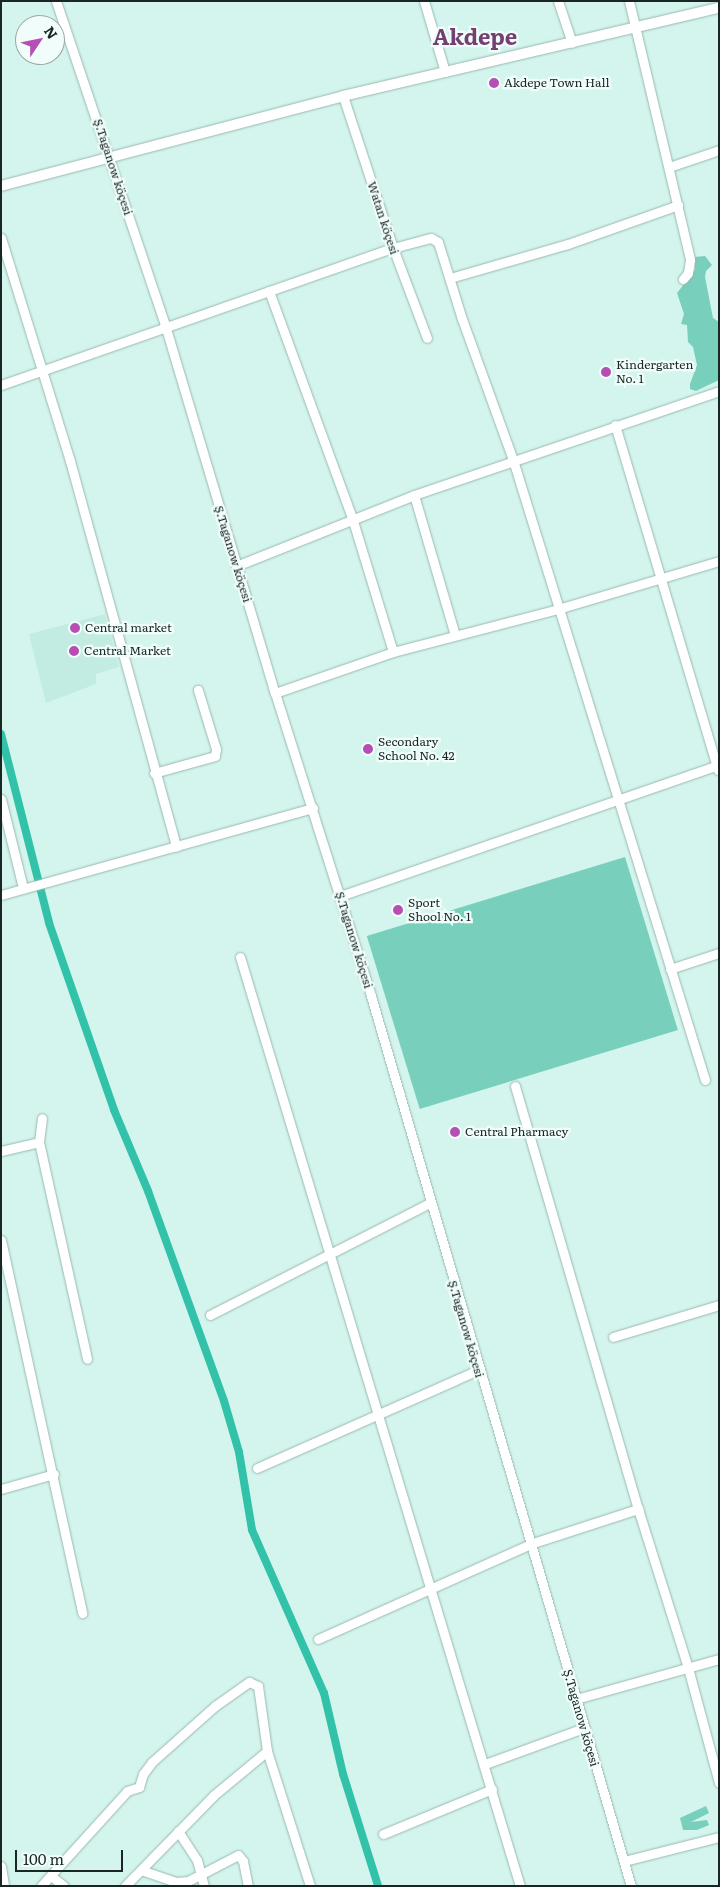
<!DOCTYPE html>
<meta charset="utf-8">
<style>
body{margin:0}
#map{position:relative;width:720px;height:1887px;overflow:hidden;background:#d4f5ed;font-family:Literata,serif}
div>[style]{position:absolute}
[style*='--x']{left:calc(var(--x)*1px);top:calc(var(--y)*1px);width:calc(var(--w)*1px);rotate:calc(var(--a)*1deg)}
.built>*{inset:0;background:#c2ece2}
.green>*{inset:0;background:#78cfbc;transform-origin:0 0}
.canal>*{height:8px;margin:-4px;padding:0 4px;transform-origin:4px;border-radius:4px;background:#32c2aa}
.roads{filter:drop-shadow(0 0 1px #98b8b0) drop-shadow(0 0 1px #98b8b0)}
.minor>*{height:9px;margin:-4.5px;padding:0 4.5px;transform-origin:4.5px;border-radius:4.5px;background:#fff}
.major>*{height:10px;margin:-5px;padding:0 5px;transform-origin:5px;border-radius:5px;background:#fff}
.dots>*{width:14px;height:14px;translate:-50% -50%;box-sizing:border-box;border:2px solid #f0fdfa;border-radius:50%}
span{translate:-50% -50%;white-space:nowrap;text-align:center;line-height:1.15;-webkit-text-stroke:4.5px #f0fdfa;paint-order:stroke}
.poi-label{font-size:12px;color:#1a2623}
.left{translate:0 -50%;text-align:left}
.street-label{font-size:12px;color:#1a2623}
.town-label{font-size:22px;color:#744072;font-weight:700}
.frame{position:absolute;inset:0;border:2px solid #1a2623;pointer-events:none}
.north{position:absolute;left:15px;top:15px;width:50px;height:50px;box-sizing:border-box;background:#f0fdfa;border:1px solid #9aa7a4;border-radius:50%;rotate:56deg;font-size:14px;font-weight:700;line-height:20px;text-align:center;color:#1a2623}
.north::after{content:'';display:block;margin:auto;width:18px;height:22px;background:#b64fb3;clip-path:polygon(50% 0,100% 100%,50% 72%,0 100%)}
.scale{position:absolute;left:15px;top:1850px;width:108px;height:22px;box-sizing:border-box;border:2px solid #1a2623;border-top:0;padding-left:6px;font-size:15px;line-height:18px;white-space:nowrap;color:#1a2623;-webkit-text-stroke:4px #f0fdfa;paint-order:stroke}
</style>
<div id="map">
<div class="built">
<i style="clip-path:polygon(105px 614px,119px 667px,96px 674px,96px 684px,46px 703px,29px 634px)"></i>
</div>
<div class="green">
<i style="clip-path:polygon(705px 256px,712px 265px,706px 271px,705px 277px,713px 318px,719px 322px,719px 380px,696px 391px,690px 389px,690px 384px,697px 365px,693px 347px,688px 342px,687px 325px,681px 324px,684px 314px,677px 293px,695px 270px,695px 257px)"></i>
<i style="left:625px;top:857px;width:181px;height:270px;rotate:73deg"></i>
<i style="clip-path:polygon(706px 1806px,709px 1813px,691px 1822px,707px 1820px,709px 1825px,697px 1830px,683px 1830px,680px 1818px)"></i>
</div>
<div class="canal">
<i style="--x:1;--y:734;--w:195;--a:75.7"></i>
<i style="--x:49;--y:923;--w:198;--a:70.8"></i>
<i style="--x:114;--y:1110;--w:88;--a:67.2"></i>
<i style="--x:148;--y:1191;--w:223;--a:70.1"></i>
<i style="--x:224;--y:1401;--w:53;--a:73.6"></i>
<i style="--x:239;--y:1452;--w:79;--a:80.5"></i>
<i style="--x:252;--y:1530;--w:178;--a:66.2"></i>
<i style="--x:324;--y:1693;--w:83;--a:76.8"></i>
<i style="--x:343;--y:1774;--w:117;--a:72.6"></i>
</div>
<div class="roads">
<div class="minor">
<i style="--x:56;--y:1;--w:342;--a:71.4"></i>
<i style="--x:165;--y:325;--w:384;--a:73.4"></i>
<i style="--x:275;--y:693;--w:318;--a:72.4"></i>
<i style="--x:371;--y:996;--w:927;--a:73.72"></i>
<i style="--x:424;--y:1;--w:74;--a:73.5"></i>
<i style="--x:558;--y:1;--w:44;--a:71.6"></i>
<i style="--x:629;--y:1;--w:266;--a:76.7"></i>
<i style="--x:690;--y:260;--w:13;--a:99"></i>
<i style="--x:688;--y:273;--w:8;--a:130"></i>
<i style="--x:343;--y:96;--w:160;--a:71.8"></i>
<i style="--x:393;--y:248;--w:96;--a:69.3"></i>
<i style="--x:669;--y:167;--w:53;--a:-18.8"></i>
<i style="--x:1;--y:238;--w:233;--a:72.8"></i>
<i style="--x:70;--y:461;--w:400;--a:74.6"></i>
<i style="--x:450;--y:278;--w:123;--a:-16.1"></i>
<i style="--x:568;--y:244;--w:117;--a:-19.5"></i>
<i style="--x:269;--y:291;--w:245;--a:69.9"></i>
<i style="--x:353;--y:521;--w:137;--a:73"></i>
<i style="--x:1;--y:385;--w:415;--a:-19.3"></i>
<i style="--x:393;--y:248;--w:39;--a:-15"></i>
<i style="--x:431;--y:238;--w:8;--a:30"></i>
<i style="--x:438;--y:242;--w:81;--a:72.7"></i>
<i style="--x:462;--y:319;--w:150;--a:70.1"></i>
<i style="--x:513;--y:460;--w:649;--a:72.79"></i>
<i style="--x:615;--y:425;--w:360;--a:73.4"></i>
<i style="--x:414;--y:495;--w:146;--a:73.7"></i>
<i style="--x:236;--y:566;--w:192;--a:-21.7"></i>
<i style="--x:414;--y:495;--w:322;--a:-18.8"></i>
<i style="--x:275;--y:693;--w:125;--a:-19.2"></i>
<i style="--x:393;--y:652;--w:171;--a:-14.6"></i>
<i style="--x:558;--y:609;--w:168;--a:-16.6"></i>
<i style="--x:154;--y:773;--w:63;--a:-15.6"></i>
<i style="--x:215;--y:756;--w:7;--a:-82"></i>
<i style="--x:216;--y:749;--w:62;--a:-107"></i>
<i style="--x:1;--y:799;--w:92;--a:76.1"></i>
<i style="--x:1;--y:895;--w:324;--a:-15.6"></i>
<i style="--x:340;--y:896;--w:401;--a:-19.1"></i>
<i style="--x:240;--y:957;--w:970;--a:73.23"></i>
<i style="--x:670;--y:969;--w:52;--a:-18.1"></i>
<i style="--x:515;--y:1086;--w:441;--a:73.8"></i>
<i style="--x:638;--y:1509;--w:167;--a:72.5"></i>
<i style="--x:688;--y:1668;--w:119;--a:74.9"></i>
<i style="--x:39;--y:1142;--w:222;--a:77.5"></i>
<i style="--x:1;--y:1151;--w:39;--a:-13"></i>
<i style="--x:39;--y:1142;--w:24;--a:-83"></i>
<i style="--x:1;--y:1240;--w:382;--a:77.7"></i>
<i style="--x:210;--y:1315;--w:247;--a:-27"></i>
<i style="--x:613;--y:1337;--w:111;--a:-16.8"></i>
<i style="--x:257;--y:1468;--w:242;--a:-23.9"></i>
<i style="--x:1;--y:1489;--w:55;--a:-15.8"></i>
<i style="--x:318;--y:1639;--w:232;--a:-24.1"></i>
<i style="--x:530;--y:1544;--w:114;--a:-18"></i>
<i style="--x:576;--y:1699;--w:148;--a:-15.6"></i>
<i style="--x:485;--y:1764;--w:105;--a:-20"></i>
<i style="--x:178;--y:1831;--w:35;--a:57"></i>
<i style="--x:197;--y:1860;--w:27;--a:75"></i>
<i style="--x:383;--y:1834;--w:118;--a:-22.4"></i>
<i style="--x:624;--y:1861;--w:98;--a:-14.2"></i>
<i style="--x:141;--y:1870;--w:37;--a:19"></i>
<i style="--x:176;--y:1882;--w:12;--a:-5"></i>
<i style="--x:188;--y:1881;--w:56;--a:-27.5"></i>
<i style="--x:238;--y:1855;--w:8;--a:50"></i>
<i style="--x:243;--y:1861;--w:25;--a:79"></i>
<i style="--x:51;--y:1876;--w:16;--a:38"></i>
<i style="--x:41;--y:1886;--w:128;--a:-47.8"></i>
<i style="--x:127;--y:1791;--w:13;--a:-18"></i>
<i style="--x:139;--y:1787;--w:14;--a:-73"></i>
<i style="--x:143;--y:1774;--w:15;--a:-53"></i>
<i style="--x:152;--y:1762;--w:84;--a:-41.6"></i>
<i style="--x:215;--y:1706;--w:42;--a:-35.2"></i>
<i style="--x:249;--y:1682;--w:10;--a:24"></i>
<i style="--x:258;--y:1686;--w:66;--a:82.1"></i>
<i style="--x:267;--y:1751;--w:142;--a:72.3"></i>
<i style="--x:125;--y:1886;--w:127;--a:-45.6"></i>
<i style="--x:214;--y:1795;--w:69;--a:-39.7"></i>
</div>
<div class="major">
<i style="--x:1;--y:186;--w:354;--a:-14.7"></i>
<i style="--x:343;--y:96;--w:386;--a:-13.2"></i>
<i style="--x:1;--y:1867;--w:19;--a:81"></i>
</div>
</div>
<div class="dots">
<i style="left:494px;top:83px;background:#b64fb3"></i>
<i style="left:606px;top:372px;background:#b64fb3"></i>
<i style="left:75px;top:628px;background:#b64fb3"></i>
<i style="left:74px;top:651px;background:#b64fb3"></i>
<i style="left:368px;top:749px;background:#b64fb3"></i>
<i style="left:398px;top:910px;background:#b64fb3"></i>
<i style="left:455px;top:1132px;background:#b64fb3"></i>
</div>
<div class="poi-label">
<span class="left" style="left:504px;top:83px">Akdepe Town Hall</span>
<span class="left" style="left:616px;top:372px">Kindergarten<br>No. 1</span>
<span class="left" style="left:85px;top:628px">Central market</span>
<span class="left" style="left:84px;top:651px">Central Market</span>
<span class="left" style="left:378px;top:749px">Secondary<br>School No. 42</span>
<span class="left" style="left:408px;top:910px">Sport<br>Shool No. 1</span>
<span class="left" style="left:465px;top:1132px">Central Pharmacy</span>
</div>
<div class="street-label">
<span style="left:113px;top:167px;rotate:72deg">Ş.Taganow köçesi</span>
<span style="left:383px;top:218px;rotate:72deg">Watan köçesi</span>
<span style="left:233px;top:554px;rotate:73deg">Ş.Taganow köçesi</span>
<span style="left:354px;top:940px;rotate:73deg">Ş.Taganow köçesi</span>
<span style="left:466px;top:1329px;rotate:74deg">Ş.Taganow köçesi</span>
<span style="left:581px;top:1718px;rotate:74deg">Ş.Taganow köçesi</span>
</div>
<div class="town-label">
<span style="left:475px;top:36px">Akdepe</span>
</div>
<div class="frame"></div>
<div class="north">N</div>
<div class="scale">100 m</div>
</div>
